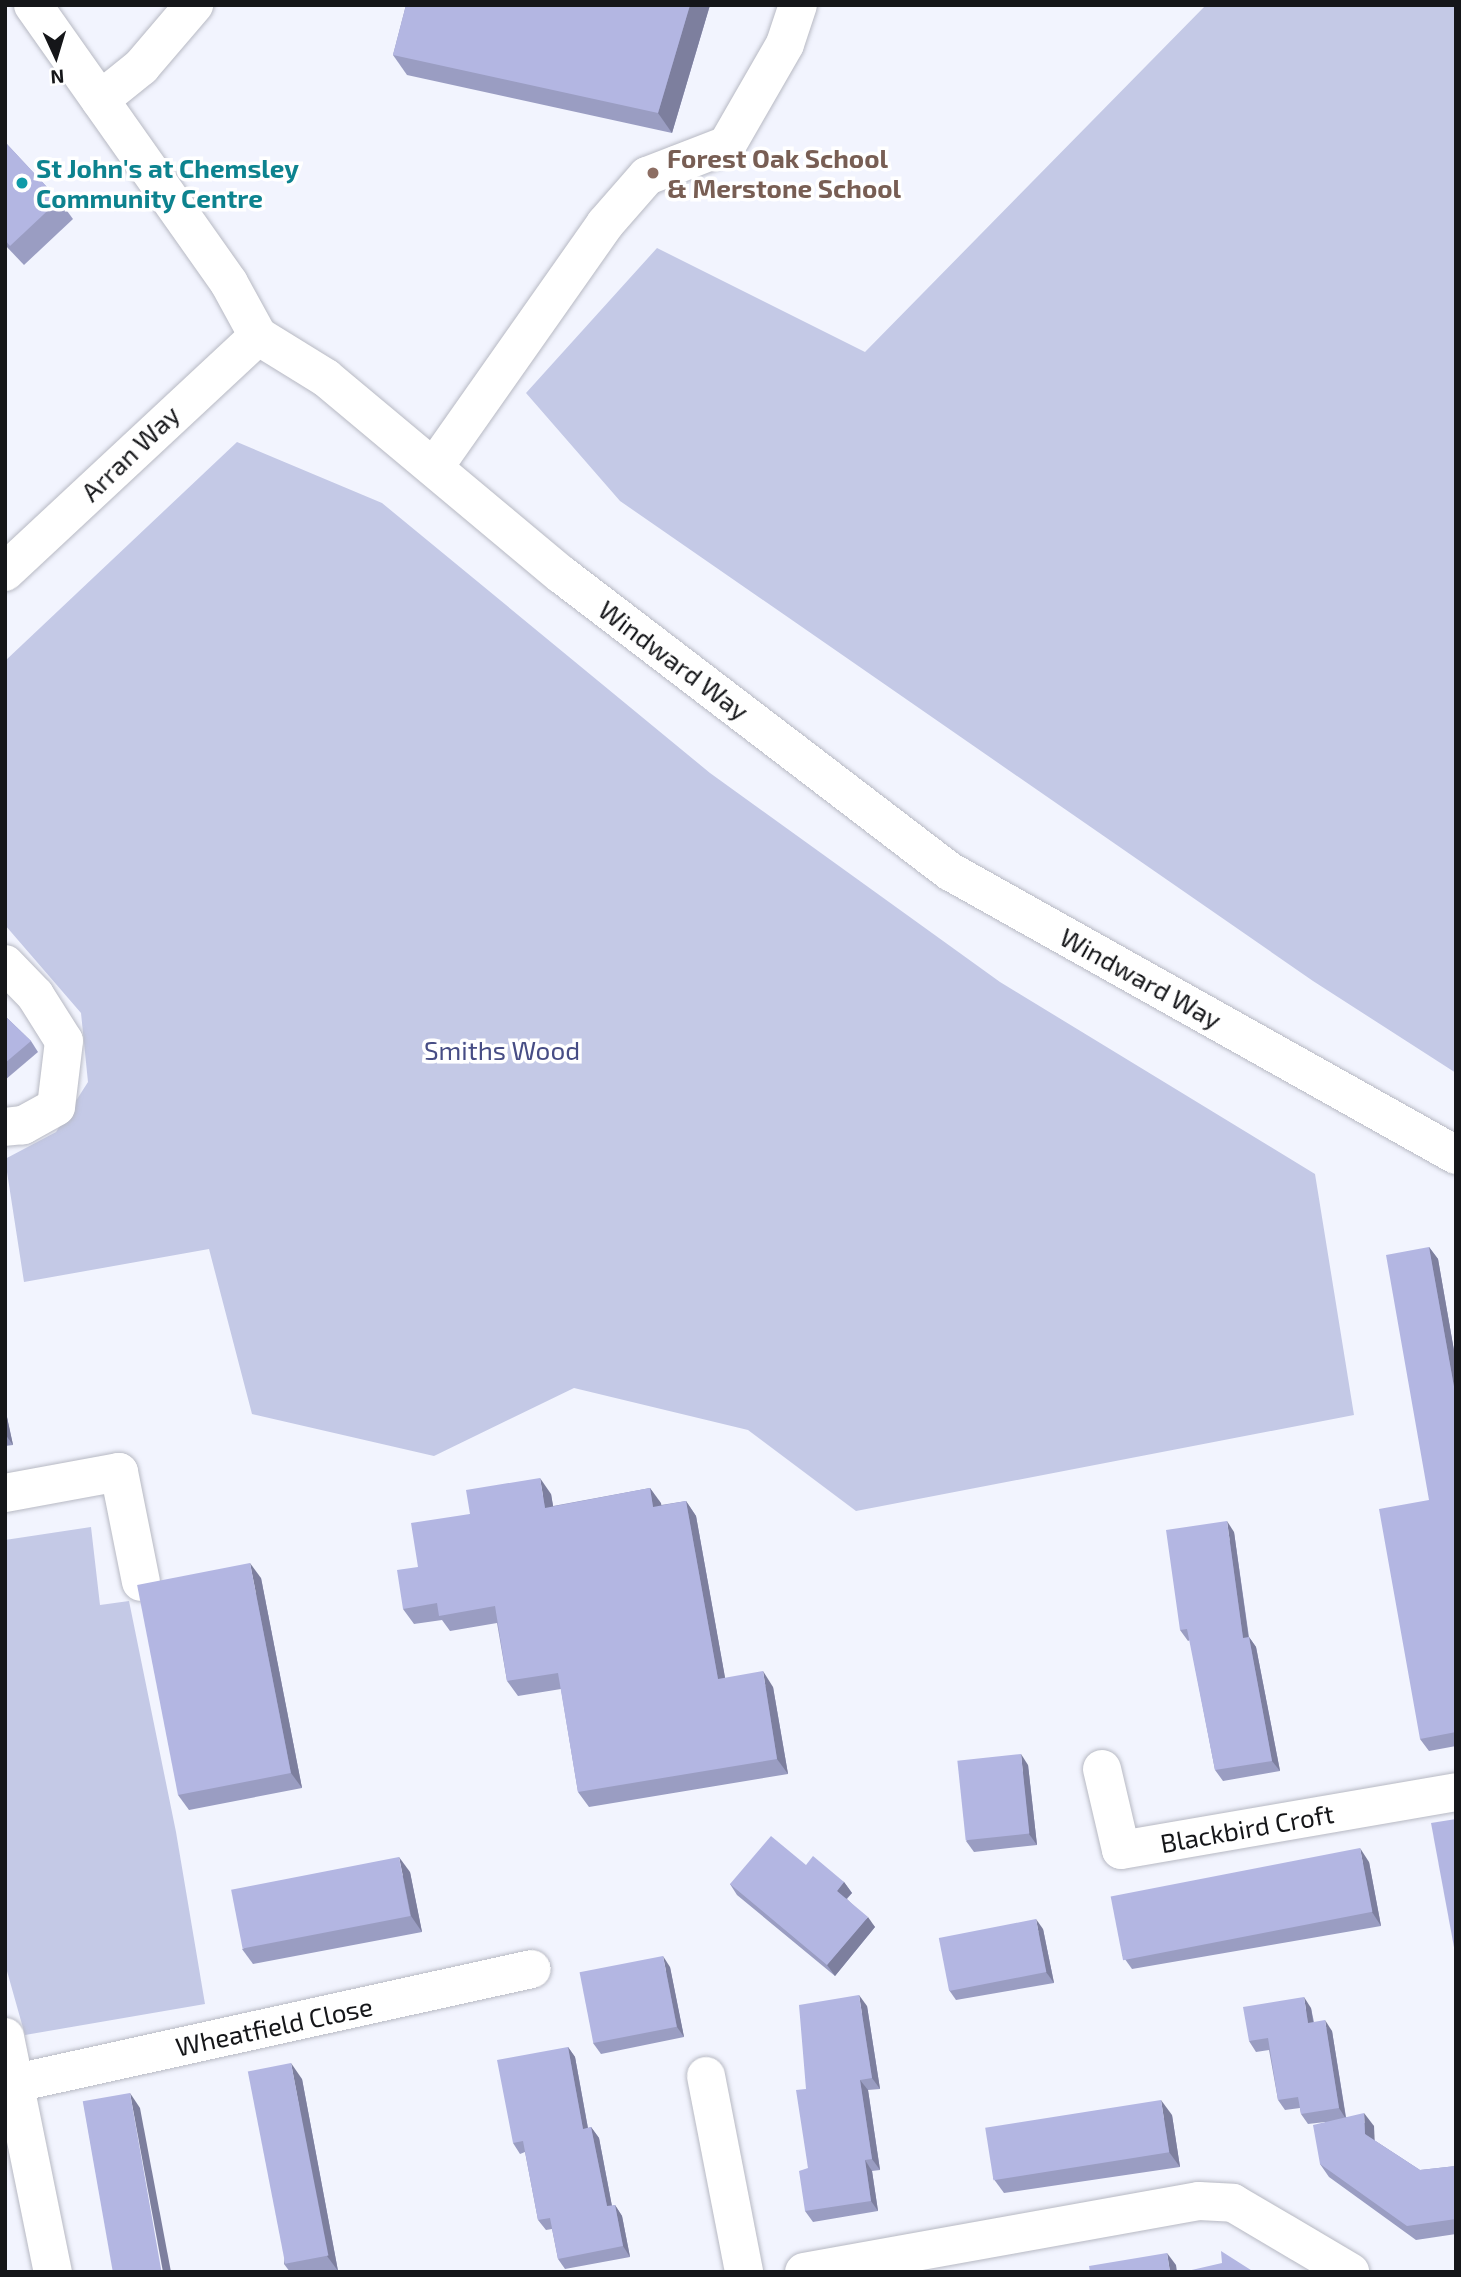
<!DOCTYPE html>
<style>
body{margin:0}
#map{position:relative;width:1461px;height:2277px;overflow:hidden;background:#f2f4fe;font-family:"Exo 2",sans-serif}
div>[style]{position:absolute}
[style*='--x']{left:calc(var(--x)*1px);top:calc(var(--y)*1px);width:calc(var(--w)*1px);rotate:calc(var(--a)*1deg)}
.green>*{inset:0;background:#c4c9e6}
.roads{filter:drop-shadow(0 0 2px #b7b9c3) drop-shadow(0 0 2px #b7b9c3)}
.minor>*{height:38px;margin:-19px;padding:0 19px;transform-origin:19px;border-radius:19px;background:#fff}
.wall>*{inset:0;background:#9a9dc2}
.shaded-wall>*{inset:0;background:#7d7f9e}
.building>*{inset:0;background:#b3b6e2;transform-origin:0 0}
.dots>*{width:19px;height:19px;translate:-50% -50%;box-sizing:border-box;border:4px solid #fff;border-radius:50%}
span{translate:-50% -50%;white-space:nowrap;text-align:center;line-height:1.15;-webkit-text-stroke:7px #fff;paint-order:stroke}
.education-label{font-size:26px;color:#785e54;font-weight:700}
.left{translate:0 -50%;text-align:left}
.culture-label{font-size:26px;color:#0d838f;font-weight:700}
.street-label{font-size:26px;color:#151619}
.park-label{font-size:26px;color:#474d85}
.frame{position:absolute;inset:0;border:7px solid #151619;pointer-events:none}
.north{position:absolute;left:21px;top:21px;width:70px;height:70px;-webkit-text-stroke:5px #fff;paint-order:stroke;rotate:176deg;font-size:19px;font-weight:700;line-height:28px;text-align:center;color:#151619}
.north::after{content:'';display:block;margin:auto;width:24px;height:32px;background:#151619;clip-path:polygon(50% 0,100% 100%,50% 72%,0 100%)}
</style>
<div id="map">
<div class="green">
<i style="clip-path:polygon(1206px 5px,1456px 5px,1456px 1073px,1313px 981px,620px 501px,526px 393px,657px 248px,865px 352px)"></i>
<i style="clip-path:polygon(237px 442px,382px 503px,710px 773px,1000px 982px,1315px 1174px,1354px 1415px,856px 1511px,748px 1430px,574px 1388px,434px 1456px,252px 1414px,209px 1249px,24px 1282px,5px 1159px,56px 1132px,88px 1082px,81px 1013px,5px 925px,5px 661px)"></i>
<i style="clip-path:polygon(91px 1527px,100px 1605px,129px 1601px,176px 1832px,205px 2004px,25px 2035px,5px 1964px,5px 1540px)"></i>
</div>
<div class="roads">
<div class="minor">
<i style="--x:33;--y:5;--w:340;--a:54.8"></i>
<i style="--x:229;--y:283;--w:60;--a:61.3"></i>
<i style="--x:258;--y:336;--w:80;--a:31.7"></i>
<i style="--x:326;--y:378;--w:307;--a:39.9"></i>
<i style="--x:562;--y:575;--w:489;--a:37.4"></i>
<i style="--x:951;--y:872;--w:579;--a:29.27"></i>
<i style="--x:100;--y:100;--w:53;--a:-38.8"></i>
<i style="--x:141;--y:67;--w:82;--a:-49.5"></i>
<i style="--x:435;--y:466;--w:296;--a:-54.9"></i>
<i style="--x:605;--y:224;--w:64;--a:-48.8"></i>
<i style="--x:647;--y:176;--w:86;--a:-21.2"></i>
<i style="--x:727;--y:145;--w:116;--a:-60.1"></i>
<i style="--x:785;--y:44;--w:41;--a:-71.6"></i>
<i style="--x:5;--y:572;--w:346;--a:-43"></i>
<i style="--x:5;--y:964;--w:43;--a:45.9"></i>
<i style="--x:35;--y:995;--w:54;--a:57.8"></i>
<i style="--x:64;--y:1041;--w:66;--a:96.9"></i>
<i style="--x:56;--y:1107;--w:38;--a:151"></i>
<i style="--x:23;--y:1125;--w:18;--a:174"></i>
<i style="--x:5;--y:1493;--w:116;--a:-10.4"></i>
<i style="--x:119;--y:1472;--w:112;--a:78.7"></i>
<i style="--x:1102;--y:1769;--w:83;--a:76.8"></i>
<i style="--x:1121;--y:1850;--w:340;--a:-9.8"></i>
<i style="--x:5;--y:2037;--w:240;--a:78.5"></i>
<i style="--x:706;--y:2076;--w:200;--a:79"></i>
<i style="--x:16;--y:2083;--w:528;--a:-12.46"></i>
<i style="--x:804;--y:2272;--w:401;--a:-10.2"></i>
<i style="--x:1199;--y:2201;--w:34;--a:3"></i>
<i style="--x:1233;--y:2203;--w:136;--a:30.5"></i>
</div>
</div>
<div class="wall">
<i style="clip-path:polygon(406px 5px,710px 5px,672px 133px,407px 75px,393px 55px)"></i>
<i style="clip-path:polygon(5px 142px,59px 200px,73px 219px,24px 265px,5px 245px)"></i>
<i style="clip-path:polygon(5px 1016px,31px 1041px,38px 1052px,5px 1080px)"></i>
<i style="clip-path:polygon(1429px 1247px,1438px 1259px,1456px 1362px,1456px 1746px,1429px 1751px,1420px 1739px,1429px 1500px)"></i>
<i style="clip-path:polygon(5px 1408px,13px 1445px,5px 1446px)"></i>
<i style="clip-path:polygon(650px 1488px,661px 1505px,686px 1501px,696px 1516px,725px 1678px,773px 1687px,788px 1774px,589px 1807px,578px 1792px,561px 1689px,518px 1696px,507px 1681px,497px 1623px,450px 1631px,442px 1620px,414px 1624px,403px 1609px,418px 1567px,470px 1514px,551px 1494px,553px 1506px)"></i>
<i style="clip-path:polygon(1234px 1532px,1249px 1637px,1256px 1647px,1280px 1771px,1223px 1781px,1215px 1770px,1190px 1640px,1188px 1641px,1180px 1630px)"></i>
<i style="clip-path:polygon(261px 1578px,302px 1788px,189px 1810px,178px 1795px)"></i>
<i style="clip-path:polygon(1028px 1765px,1037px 1845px,974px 1852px,966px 1841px)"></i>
<i style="clip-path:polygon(1369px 1862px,1381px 1926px,1132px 1969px,1122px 1955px)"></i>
<i style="clip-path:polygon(806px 1865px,844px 1882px,852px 1893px,847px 1899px,875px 1927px,835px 1976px,737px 1895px,730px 1884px)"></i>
<i style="clip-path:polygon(410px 1872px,422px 1932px,253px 1964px,242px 1949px)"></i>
<i style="clip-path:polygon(1043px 1929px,1054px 1983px,956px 2000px,949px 1990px)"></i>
<i style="clip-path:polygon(670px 1967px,684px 2037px,601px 2054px,593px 2043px)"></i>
<i style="clip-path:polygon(867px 2006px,880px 2089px,868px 2090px,880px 2170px,872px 2171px,878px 2211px,813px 2222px,805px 2211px,808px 2168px,806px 2089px)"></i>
<i style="clip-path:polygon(1311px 2008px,1314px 2022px,1332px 2031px,1346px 2117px,1374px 2126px,1374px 2140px,1420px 2170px,1456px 2166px,1456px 2234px,1416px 2240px,1329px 2177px,1320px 2164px,1325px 2122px,1308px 2124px,1301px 2114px,1300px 2108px,1285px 2110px,1278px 2100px,1269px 2050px,1256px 2052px,1249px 2041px)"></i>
<i style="clip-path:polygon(568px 2047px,575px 2057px,588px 2128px,591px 2127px,599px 2138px,612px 2206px,615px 2205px,622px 2216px,630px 2257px,565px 2269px,558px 2259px,552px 2229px,546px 2230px,538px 2220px,525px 2152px,520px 2154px,513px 2143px)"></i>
<i style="clip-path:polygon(302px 2079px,338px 2271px,334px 2272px,290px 2272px,284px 2264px)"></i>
<i style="clip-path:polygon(1172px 2115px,1180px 2167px,1004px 2193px,993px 2178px)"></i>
</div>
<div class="shaded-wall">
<i style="clip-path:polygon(690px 5px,710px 5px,672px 133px,658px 113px)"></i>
<i style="clip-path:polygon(1429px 1247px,1438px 1259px,1456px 1362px,1456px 1398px)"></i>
<i style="clip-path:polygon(5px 1408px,13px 1445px,5px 1434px)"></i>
<i style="clip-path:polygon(540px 1478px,551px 1494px,556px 1523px,545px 1508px)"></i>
<i style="clip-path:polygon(650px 1488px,661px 1503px,664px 1522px,653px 1507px)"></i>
<i style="clip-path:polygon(686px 1501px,696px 1516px,728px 1694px,718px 1679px)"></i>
<i style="clip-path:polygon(1227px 1521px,1234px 1532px,1250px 1648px,1243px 1638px)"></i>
<i style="clip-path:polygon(250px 1563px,261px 1578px,302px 1788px,291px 1773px)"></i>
<i style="clip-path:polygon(1249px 1637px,1256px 1647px,1280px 1771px,1272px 1761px)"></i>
<i style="clip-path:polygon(763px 1671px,773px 1687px,788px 1774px,777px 1759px)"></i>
<i style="clip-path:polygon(1021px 1754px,1028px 1765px,1037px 1845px,1029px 1834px)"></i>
<i style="clip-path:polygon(1360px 1848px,1369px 1862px,1381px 1926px,1372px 1912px)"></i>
<i style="clip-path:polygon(399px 1857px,410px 1872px,422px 1932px,411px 1916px)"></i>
<i style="clip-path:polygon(844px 1882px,852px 1893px,844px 1901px,837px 1891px)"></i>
<i style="clip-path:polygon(868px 1917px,875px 1927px,835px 1976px,827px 1965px)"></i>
<i style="clip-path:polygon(1036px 1919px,1043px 1929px,1054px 1983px,1046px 1972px)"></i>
<i style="clip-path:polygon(663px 1956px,670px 1967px,684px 2037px,677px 2027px)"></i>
<i style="clip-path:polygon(859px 1995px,867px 2006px,880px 2089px,872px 2078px)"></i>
<i style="clip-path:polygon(1304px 1997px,1311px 2008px,1315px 2034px,1308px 2023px)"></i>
<i style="clip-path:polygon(1325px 2020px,1332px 2031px,1346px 2119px,1339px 2108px)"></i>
<i style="clip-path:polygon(568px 2047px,575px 2057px,590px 2140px,583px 2129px)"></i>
<i style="clip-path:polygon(291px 2063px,302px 2079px,338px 2271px,327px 2256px)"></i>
<i style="clip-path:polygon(860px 2080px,868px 2090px,880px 2170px,872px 2159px)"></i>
<i style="clip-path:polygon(130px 2093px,140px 2108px,171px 2272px,163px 2272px)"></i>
<i style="clip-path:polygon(1161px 2100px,1172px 2115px,1180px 2167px,1169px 2152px)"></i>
<i style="clip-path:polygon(1364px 2113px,1374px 2126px,1375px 2147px,1365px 2134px)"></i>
<i style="clip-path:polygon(591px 2127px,599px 2138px,614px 2217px,607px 2206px)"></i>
<i style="clip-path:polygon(865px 2160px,872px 2171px,878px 2211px,871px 2201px)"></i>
<i style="clip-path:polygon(615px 2205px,622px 2216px,630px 2257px,623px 2246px)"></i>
<i style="clip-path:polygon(1167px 2253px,1176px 2265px,1177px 2272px,1170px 2272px)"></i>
</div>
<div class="building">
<i style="clip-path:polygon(406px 5px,690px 5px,658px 113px,393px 55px)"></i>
<i style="clip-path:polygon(5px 142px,59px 200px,10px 246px,5px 240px)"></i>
<i style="clip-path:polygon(5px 1016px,31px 1041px,5px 1063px)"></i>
<i style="clip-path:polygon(1429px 1247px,1456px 1398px,1456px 1732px,1420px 1739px,1379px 1509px,1429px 1500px,1386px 1255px)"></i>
<i style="clip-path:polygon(540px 1478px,545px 1508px,650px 1488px,653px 1507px,686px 1501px,718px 1679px,763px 1671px,777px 1759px,578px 1792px,558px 1673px,507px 1681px,495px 1606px,439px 1616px,437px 1603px,403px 1609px,397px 1570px,418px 1567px,411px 1523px,470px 1514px,466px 1490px)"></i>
<i style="clip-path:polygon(1227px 1521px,1243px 1638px,1249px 1637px,1272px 1761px,1215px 1770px,1187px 1629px,1180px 1630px,1166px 1530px)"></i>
<i style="left:250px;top:1563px;width:214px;height:115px;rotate:79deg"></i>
<i style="left:1021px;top:1754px;width:80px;height:64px;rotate:84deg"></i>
<i style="clip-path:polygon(1456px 1819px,1456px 1958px,1431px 1823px)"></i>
<i style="clip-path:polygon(771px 1836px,806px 1865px,813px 1856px,844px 1882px,837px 1891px,868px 1917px,827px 1965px,730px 1884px)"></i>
<i style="left:1360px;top:1848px;width:65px;height:254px;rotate:79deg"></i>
<i style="left:399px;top:1857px;width:60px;height:171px;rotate:79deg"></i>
<i style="left:1036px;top:1919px;width:54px;height:99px;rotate:79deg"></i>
<i style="left:663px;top:1956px;width:72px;height:85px;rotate:79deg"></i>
<i style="clip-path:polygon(859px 1995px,872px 2078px,860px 2080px,872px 2159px,865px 2160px,871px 2201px,805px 2211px,799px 2171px,808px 2168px,796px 2090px,806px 2089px,799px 2005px)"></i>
<i style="clip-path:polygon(1304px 1997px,1308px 2023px,1325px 2020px,1339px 2108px,1301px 2114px,1298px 2097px,1278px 2100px,1268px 2038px,1249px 2041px,1243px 2007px)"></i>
<i style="clip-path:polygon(568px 2047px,583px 2129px,591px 2127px,607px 2206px,615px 2205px,623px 2246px,558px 2259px,550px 2218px,538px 2220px,523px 2141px,513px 2143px,497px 2060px)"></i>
<i style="left:291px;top:2063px;width:196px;height:44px;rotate:79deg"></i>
<i style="left:130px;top:2093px;width:182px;height:48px;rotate:80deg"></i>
<i style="left:1161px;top:2100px;width:53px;height:178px;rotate:81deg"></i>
<i style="clip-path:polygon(1364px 2113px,1365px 2134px,1420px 2170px,1456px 2166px,1456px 2219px,1407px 2226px,1320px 2164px,1313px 2125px)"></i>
<i style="clip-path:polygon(1221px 2251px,1254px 2272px,1183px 2272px,1222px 2263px)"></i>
<i style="clip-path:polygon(1167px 2253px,1170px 2272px,1090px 2272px,1089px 2266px)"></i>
</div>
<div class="dots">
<i style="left:653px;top:173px;background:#8d6e63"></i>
<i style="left:22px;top:183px;background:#0f9aa8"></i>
</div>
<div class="education-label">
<span class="left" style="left:667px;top:173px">Forest Oak School<br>&amp; Merstone School</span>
</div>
<div class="culture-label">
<span class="left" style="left:36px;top:183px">St John's at Chemsley<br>Community Centre</span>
</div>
<div class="street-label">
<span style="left:130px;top:453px;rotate:-44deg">Arran Way</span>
<span style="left:674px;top:660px;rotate:37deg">Windward Way</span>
<span style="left:1141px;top:978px;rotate:29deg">Windward Way</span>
<span style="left:1247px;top:1828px;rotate:-10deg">Blackbird Croft</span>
<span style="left:274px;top:2026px;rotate:-12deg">Wheatfield Close</span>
</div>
<div class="park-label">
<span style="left:502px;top:1050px">Smiths Wood</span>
</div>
<div class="frame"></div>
<div class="north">N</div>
</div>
